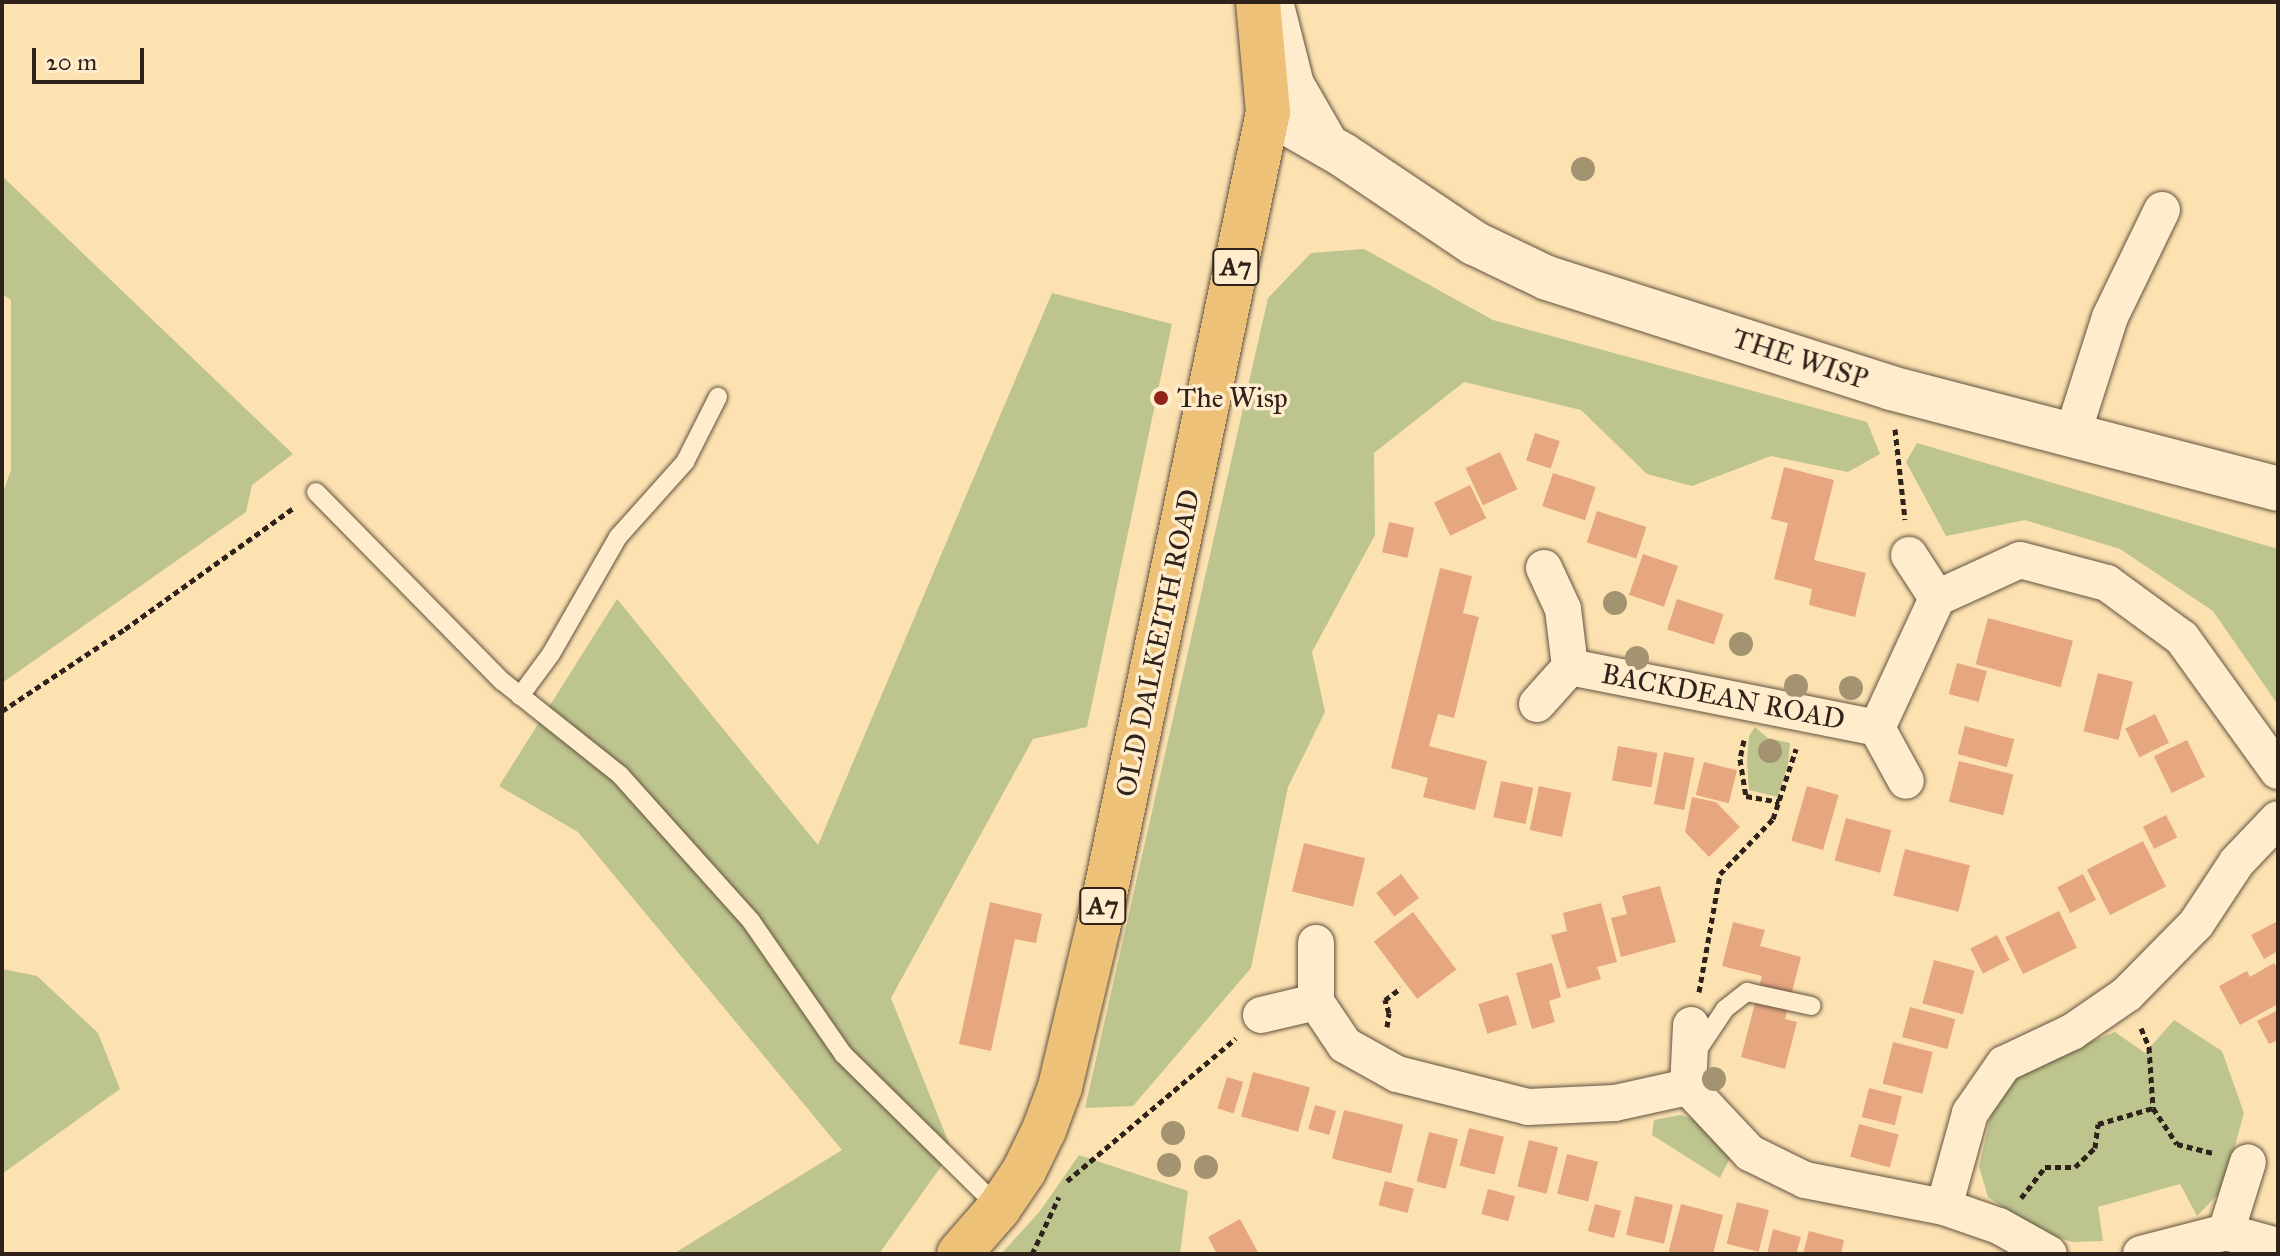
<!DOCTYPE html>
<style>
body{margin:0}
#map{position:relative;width:2280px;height:1256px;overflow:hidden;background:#fde2b1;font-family:"IM FELL Great Primer",serif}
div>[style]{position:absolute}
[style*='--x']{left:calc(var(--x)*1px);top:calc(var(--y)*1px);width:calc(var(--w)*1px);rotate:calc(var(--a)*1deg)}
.green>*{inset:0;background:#bdc48d}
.building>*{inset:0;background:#e6a780;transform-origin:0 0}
.path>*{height:5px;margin-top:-2.5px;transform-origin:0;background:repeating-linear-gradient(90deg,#2f221b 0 6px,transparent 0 10px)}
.roads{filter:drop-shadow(0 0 2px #625240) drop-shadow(0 0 2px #625240)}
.service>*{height:18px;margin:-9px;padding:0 9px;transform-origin:9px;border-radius:9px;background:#feeccc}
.minor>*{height:36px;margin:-18px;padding:0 18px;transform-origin:18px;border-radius:18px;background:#feeccc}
.tertiary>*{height:44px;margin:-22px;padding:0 22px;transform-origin:22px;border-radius:22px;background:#feeccc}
.primary>*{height:44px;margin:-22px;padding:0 22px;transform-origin:22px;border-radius:22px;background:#eec178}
.trees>*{width:24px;height:24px;margin:-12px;border-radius:50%;background:#a39371}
.dots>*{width:22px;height:22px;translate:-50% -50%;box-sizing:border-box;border:4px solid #feeccc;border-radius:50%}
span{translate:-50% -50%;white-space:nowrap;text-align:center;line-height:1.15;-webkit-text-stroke:7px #feeccc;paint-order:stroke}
.shield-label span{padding:2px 6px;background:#feeccc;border:2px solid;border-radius:6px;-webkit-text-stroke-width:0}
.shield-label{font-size:26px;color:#2f221b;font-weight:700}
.street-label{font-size:28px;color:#2f221b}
.poi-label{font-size:28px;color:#2f221b}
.left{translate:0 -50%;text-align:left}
.frame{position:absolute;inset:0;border:4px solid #2f221b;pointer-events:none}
.scale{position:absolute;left:32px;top:48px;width:112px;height:36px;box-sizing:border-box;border:4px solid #2f221b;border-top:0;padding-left:10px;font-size:24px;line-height:28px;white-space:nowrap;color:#2f221b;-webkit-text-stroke:6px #feeccc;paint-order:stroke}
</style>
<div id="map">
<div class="green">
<i style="clip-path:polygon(2px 176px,293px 454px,252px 485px,246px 512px,2px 683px,2px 495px,11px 470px,11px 300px,2px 294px)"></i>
<i style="clip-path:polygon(1364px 249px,1493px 320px,1867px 422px,1880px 454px,1848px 472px,1771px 456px,1692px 486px,1647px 474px,1581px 410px,1464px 382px,1374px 453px,1375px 535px,1312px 652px,1325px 712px,1288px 787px,1251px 968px,1133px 1106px,1085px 1108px,1268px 298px,1311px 253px)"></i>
<i style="clip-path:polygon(1052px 293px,1172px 324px,1087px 727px,1033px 739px,891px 998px,952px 1151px,879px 1254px,673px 1254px,842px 1150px,578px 832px,499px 786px,617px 599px,818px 845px)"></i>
<i style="clip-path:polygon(1917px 443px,2278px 549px,2278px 705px,2213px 611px,2120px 549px,2025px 520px,1946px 536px,1906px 462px)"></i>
<i style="clip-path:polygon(1755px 727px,1768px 738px,1790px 743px,1788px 764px,1778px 797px,1749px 790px,1747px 761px,1749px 736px)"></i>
<i style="clip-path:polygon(2px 969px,37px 976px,98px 1033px,120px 1089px,2px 1174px)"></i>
<i style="clip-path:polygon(2174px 1020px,2222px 1051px,2244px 1113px,2223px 1189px,2197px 1216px,2180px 1184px,2098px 1207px,2103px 1241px,2072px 1242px,2037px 1230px,1988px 1197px,1979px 1167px,1993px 1106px,2025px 1068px,2115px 1032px,2145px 1053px)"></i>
<i style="clip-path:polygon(1680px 1115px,1696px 1120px,1732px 1154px,1720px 1178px,1652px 1135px,1654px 1120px)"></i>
<i style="clip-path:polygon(1079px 1155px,1188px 1191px,1180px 1254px,1001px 1254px,1040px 1211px)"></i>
</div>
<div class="building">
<i style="left:1535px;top:433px;width:26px;height:29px;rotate:18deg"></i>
<i style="left:1500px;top:452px;width:41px;height:38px;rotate:65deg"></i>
<i style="clip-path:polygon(1784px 467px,1834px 480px,1814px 560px,1866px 573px,1855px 617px,1809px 605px,1812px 589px,1774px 579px,1788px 523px,1771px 519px)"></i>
<i style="left:1553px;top:473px;width:45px;height:35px;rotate:18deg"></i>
<i style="left:1470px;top:485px;width:37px;height:40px;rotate:64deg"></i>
<i style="left:1597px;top:511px;width:52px;height:33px;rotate:18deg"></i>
<i style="left:1389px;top:522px;width:26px;height:31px;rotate:13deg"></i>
<i style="left:1643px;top:554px;width:37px;height:43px;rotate:19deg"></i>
<i style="clip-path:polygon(1440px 568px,1472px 576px,1463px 613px,1479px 617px,1454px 718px,1438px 714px,1429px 746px,1487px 761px,1475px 810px,1423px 797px,1428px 778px,1391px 768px)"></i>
<i style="left:1677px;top:599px;width:49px;height:32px;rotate:18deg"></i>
<i style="left:1988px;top:618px;width:88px;height:48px;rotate:15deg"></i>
<i style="left:1957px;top:663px;width:31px;height:32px;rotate:15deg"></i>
<i style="left:2098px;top:673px;width:36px;height:60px;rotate:14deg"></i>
<i style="left:2155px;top:714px;width:32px;height:33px;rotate:64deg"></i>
<i style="left:1965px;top:726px;width:51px;height:29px;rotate:15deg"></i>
<i style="left:2187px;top:740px;width:41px;height:37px;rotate:64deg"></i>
<i style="left:1618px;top:746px;width:40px;height:35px;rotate:10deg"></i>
<i style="left:1664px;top:752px;width:31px;height:53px;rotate:11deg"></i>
<i style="left:1959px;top:761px;width:56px;height:42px;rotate:14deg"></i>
<i style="left:1704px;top:762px;width:34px;height:34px;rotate:14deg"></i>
<i style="left:1501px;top:781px;width:33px;height:37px;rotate:12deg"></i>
<i style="left:1539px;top:786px;width:33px;height:45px;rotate:12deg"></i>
<i style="left:1807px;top:786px;width:33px;height:57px;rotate:16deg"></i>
<i style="clip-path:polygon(1692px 797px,1716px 802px,1740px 827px,1709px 857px,1685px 832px)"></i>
<i style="left:2166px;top:815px;width:25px;height:26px;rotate:63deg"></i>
<i style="left:1846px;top:818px;width:47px;height:44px;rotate:15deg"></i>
<i style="left:2143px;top:841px;width:51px;height:63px;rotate:63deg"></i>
<i style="left:1304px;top:843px;width:63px;height:50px;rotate:14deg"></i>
<i style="left:1905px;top:849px;width:67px;height:48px;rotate:14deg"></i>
<i style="left:1401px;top:874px;width:30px;height:31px;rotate:53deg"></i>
<i style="left:2083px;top:874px;width:29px;height:29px;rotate:63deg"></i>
<i style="clip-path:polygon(1660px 886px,1676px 942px,1621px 957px,1611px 918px,1627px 914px,1622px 896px)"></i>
<i style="clip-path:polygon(990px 902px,1042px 914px,1036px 943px,1015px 939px,991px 1051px,959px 1044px)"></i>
<i style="clip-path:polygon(1601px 903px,1617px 962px,1597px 967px,1601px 979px,1567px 989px,1551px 935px,1567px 931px,1563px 913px)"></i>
<i style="left:2059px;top:911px;width:41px;height:60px;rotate:64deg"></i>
<i style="left:1413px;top:912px;width:72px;height:49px;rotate:53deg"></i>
<i style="clip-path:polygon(1733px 922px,1765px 930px,1760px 946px,1801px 957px,1785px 1019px,1797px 1022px,1785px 1069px,1741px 1057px,1762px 976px,1722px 966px)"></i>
<i style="clip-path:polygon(2276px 922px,2278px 951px,2264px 959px,2251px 935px)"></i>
<i style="left:1997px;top:935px;width:28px;height:30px;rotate:63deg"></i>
<i style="left:1934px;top:960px;width:42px;height:45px;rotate:15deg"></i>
<i style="clip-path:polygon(1552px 963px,1561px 997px,1549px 1001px,1555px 1022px,1532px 1029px,1516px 973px)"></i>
<i style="clip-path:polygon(2274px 963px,2278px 970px,2278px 1004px,2240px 1025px,2219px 986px,2247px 971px,2250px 977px)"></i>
<i style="left:1508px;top:995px;width:31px;height:31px;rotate:73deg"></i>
<i style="left:1910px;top:1007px;width:47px;height:31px;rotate:15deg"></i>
<i style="clip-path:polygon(2278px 1010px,2278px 1040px,2269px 1044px,2257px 1021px)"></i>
<i style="left:1893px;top:1042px;width:41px;height:43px;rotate:14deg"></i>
<i style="left:1253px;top:1072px;width:59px;height:46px;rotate:15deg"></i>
<i style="left:1227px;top:1077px;width:17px;height:33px;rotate:17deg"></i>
<i style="left:1869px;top:1088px;width:34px;height:30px;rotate:14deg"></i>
<i style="left:1315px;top:1105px;width:22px;height:25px;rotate:16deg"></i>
<i style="left:1344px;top:1110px;width:61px;height:50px;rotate:14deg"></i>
<i style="left:1859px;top:1124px;width:41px;height:34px;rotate:15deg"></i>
<i style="left:1469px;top:1128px;width:36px;height:39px;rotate:14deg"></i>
<i style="left:1429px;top:1132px;width:30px;height:51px;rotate:14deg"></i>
<i style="left:1529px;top:1140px;width:30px;height:48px;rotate:14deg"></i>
<i style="left:1567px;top:1154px;width:32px;height:41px;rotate:14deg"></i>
<i style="left:1385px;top:1181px;width:30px;height:25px;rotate:15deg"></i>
<i style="left:1488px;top:1189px;width:28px;height:26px;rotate:15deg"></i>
<i style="left:1635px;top:1196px;width:39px;height:40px;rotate:13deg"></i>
<i style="left:1737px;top:1202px;width:33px;height:43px;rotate:14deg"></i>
<i style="left:1595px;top:1204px;width:27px;height:28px;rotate:15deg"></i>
<i style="clip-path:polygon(1681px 1204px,1723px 1215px,1713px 1254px,1668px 1254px)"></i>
<i style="clip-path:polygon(1240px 1219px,1259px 1254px,1217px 1254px,1208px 1237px)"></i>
<i style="clip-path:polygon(1773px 1229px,1801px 1237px,1796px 1254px,1767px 1254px)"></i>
<i style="clip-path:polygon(1809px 1231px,1844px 1240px,1841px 1254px,1803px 1254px)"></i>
</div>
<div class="path">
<i style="--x:1895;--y:429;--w:91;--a:83.7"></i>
<i style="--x:2;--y:711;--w:148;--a:-33.7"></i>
<i style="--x:125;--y:629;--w:209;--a:-35.7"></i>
<i style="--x:1744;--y:740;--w:19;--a:102"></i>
<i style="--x:1740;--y:759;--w:37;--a:81"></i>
<i style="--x:1746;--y:796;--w:34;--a:10"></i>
<i style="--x:1699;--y:992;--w:120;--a:-79.9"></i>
<i style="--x:1720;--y:874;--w:76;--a:-46.1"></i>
<i style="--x:1773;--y:819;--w:74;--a:-71.8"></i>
<i style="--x:1387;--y:1027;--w:14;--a:-82"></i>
<i style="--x:1389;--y:1013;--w:14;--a:-107"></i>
<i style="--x:1385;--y:1000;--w:20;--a:-37"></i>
<i style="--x:2141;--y:1028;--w:21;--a:67"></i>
<i style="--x:2149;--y:1047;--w:61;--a:86.2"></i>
<i style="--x:2153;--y:1108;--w:43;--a:56.3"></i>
<i style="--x:2177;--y:1144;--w:37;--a:14"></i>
<i style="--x:1067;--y:1181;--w:221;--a:-40.2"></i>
<i style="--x:2021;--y:1198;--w:39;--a:-52"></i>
<i style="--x:2045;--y:1167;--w:30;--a:0"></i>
<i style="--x:2075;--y:1167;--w:28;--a:-44"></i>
<i style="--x:2095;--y:1148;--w:24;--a:-83"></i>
<i style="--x:2098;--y:1124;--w:57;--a:-16.2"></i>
<i style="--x:1032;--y:1254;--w:63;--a:-64.7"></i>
</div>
<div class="roads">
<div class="service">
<i style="--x:316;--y:492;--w:265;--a:45.5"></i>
<i style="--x:502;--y:681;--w:151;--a:38.5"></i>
<i style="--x:620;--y:775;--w:196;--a:48.1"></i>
<i style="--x:751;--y:921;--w:162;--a:55.3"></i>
<i style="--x:843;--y:1054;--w:219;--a:44.6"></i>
<i style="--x:520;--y:696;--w:52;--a:-53.6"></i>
<i style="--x:551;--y:654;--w:135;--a:-60.2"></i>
<i style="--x:618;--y:537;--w:101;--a:-48.2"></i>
<i style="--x:685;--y:462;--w:73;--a:-63.1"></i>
<i style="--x:1697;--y:1051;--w:50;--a:-56.3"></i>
<i style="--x:1725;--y:1009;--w:28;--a:-38"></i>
<i style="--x:1747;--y:992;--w:66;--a:12.2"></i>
</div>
<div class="minor">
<i style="--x:2072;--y:436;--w:125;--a:-72.3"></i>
<i style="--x:2110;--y:317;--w:119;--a:-64.1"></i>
<i style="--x:1909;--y:555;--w:51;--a:56.9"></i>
<i style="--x:1544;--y:568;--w:45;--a:65.1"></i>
<i style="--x:1563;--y:609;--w:58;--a:83.1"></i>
<i style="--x:1570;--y:667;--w:313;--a:11.2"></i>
<i style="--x:1877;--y:728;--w:143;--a:-65.2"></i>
<i style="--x:1937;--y:598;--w:91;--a:-24.6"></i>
<i style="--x:2020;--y:560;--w:90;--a:14.8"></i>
<i style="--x:2107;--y:583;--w:93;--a:36.3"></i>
<i style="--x:2182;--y:638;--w:164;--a:54.2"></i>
<i style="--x:1537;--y:704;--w:50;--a:-48.3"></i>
<i style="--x:1877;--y:728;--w:60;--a:61.3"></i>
<i style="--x:1316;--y:943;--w:59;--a:90"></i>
<i style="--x:1316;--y:1002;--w:52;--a:56"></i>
<i style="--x:1345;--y:1045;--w:60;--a:29.1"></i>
<i style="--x:1397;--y:1074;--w:135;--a:14.1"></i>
<i style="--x:1528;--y:1107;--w:87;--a:-2.6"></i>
<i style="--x:1615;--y:1103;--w:75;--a:-12.4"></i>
<i style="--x:1688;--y:1087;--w:91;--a:46.8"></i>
<i style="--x:1750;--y:1153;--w:61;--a:26.1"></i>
<i style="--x:1805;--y:1180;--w:142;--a:11"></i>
<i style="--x:1944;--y:1207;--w:58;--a:19.1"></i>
<i style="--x:1999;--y:1226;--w:57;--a:29.2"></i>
<i style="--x:1261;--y:1015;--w:57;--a:-13.3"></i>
<i style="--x:1688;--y:1087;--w:62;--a:-87.2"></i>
<i style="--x:1944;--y:1207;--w:98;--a:-74.5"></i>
<i style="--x:1970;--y:1113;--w:60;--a:-55.2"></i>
<i style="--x:2004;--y:1064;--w:75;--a:-25.2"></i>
<i style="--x:2072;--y:1032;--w:67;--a:-34.6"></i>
<i style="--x:2127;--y:994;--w:98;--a:-45.4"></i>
<i style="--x:2196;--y:924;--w:74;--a:-56.5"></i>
<i style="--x:2237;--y:862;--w:59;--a:-46.4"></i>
<i style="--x:2226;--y:1232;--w:73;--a:-72.6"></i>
<i style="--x:2141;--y:1254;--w:88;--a:-14.5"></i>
<i style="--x:2226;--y:1232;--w:54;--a:15.1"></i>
</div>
<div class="tertiary">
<i style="--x:1271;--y:2;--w:86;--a:75.8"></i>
<i style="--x:1292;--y:85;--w:68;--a:60"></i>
<i style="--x:1268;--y:112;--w:86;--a:29.8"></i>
<i style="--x:1343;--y:155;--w:158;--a:33.9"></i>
<i style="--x:1474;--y:243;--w:81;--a:25.6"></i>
<i style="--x:1547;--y:278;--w:361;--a:17.7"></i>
<i style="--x:1891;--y:388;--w:400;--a:14.6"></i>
</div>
<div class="primary">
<i style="--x:959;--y:1254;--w:61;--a:-49"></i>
<i style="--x:999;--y:1208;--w:45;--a:-56"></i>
<i style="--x:1024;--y:1171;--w:46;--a:-64"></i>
<i style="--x:1044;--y:1130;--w:46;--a:-69.6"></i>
<i style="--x:1060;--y:1087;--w:163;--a:-76.6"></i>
<i style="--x:1098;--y:928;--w:834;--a:-78.23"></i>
<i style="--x:1268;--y:112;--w:110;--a:-95.2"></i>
</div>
</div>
<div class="trees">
<i style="left:1583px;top:169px"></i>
<i style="left:1615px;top:603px"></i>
<i style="left:1741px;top:644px"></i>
<i style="left:1637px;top:658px"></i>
<i style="left:1796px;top:686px"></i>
<i style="left:1851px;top:688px"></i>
<i style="left:1770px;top:751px"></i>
<i style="left:1714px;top:1079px"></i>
<i style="left:1173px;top:1133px"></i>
<i style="left:1169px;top:1165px"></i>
<i style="left:1206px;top:1167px"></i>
</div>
<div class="dots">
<i style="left:1161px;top:398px;background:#8f2418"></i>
</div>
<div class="shield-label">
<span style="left:1236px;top:267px">A7</span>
<span style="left:1103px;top:906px">A7</span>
</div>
<div class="street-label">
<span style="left:1800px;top:359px;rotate:18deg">THE WISP</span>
<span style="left:1158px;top:643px;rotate:-78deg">OLD DALKEITH ROAD</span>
<span style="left:1723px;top:697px;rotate:11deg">BACKDEAN ROAD</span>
</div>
<div class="poi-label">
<span class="left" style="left:1177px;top:398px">The Wisp</span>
</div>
<div class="frame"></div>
<div class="scale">20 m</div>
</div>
